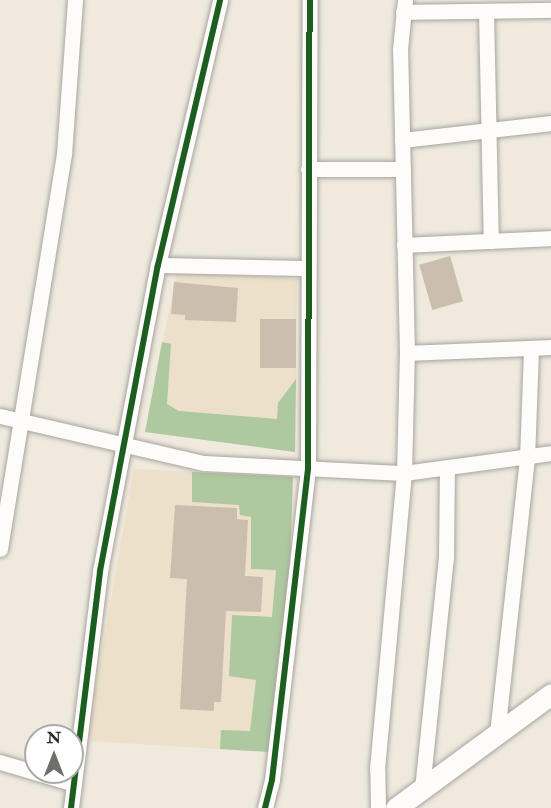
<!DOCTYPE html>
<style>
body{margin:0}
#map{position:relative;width:551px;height:808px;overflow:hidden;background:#efe9de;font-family:"IM FELL Double Pica",serif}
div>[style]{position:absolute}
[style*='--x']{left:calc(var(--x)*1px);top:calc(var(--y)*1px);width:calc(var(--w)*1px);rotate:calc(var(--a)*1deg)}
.built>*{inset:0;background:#ece0ca}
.forest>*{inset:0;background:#aec99f}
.building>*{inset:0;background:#ccbeae;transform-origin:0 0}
.roads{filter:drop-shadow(0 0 2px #a8a59f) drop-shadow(0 0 2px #a8a59f)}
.street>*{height:15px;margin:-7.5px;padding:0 7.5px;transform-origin:7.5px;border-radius:7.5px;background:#fdfcfa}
.secondary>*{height:21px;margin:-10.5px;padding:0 10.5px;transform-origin:10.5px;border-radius:10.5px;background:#fdfcfa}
.cycleway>*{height:6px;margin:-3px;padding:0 3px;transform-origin:3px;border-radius:3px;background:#1b5e20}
span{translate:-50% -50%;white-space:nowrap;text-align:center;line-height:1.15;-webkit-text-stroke:4.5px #fff;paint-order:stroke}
.north{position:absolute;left:24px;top:724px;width:60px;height:60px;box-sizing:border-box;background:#fff;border:2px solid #aaa;border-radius:50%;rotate:0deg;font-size:16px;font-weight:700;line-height:24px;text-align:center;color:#2b2b2b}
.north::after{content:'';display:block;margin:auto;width:21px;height:27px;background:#706e6a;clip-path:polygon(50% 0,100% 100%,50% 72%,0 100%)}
</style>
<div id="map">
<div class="built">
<i style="clip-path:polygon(177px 272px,297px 279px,295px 452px,145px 432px)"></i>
<i style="clip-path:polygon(134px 469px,293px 477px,269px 752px,91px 741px,88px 730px)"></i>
</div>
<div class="forest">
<i style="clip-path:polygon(162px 342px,171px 344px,167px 404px,179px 411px,277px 419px,278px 403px,296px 379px,295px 452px,145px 432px)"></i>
<i style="clip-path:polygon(192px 472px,293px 477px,290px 569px,269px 752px,220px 749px,221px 730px,250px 731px,256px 680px,229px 676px,232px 615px,272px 617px,276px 570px,251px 569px,251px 517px,240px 515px,239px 505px,192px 502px)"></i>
</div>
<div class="building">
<i style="left:450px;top:256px;width:47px;height:32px;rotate:74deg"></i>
<i style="clip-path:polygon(174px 282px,238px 288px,236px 322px,185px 320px,185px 315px,171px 314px)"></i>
<i style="left:260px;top:319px;width:36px;height:49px"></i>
<i style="clip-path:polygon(175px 505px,237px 508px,237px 519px,248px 520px,245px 576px,263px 577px,261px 612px,226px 611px,221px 702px,214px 702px,214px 711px,180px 709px,187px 579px,170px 578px)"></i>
</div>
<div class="roads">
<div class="street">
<i style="--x:486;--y:11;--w:230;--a:88.8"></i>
<i style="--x:403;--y:12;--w:148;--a:-0.8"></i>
<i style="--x:402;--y:140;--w:150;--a:-6.5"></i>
<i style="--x:308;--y:169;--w:95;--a:0"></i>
<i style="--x:404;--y:245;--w:147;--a:-2.7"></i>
<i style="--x:158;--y:265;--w:149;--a:1.2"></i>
<i style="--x:407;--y:353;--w:144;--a:-2.4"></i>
<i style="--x:0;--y:416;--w:209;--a:13"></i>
<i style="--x:204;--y:463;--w:200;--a:2.9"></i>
<i style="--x:404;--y:473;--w:148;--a:-7.7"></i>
<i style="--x:0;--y:549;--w:400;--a:-80.8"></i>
<i style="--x:64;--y:154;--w:154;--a:-85.9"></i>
<i style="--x:497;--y:734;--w:277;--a:-83.8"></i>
<i style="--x:527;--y:459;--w:109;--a:-87.9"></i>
<i style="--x:0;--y:762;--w:74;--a:16.5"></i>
<i style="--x:422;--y:789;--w:232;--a:-84.1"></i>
<i style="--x:446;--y:558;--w:90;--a:-89.4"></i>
<i style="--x:71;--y:808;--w:239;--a:-83"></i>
<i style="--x:100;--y:571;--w:311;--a:-79.3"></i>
<i style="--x:158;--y:265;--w:272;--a:-76.8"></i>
<i style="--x:265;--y:808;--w:29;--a:-76"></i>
<i style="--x:272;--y:780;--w:314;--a:-83.4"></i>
<i style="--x:308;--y:468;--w:468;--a:-89.8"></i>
<i style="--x:378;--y:808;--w:39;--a:-91"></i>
<i style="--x:377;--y:769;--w:297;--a:-84.8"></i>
<i style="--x:404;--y:473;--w:120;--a:-88.6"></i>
<i style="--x:407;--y:353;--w:304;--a:-91.3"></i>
<i style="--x:400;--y:49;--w:49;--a:-84.2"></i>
</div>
<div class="secondary">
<i style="--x:396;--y:808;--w:192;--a:-36.3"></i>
</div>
</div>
<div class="cycleway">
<i style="--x:71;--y:808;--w:239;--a:-83"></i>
<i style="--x:100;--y:571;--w:311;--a:-79.3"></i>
<i style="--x:158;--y:265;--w:272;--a:-76.8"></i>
<i style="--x:265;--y:808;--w:29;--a:-76"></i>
<i style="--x:272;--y:780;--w:314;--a:-83.4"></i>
<i style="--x:308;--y:468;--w:468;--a:-89.8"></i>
</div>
<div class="north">N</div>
</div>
